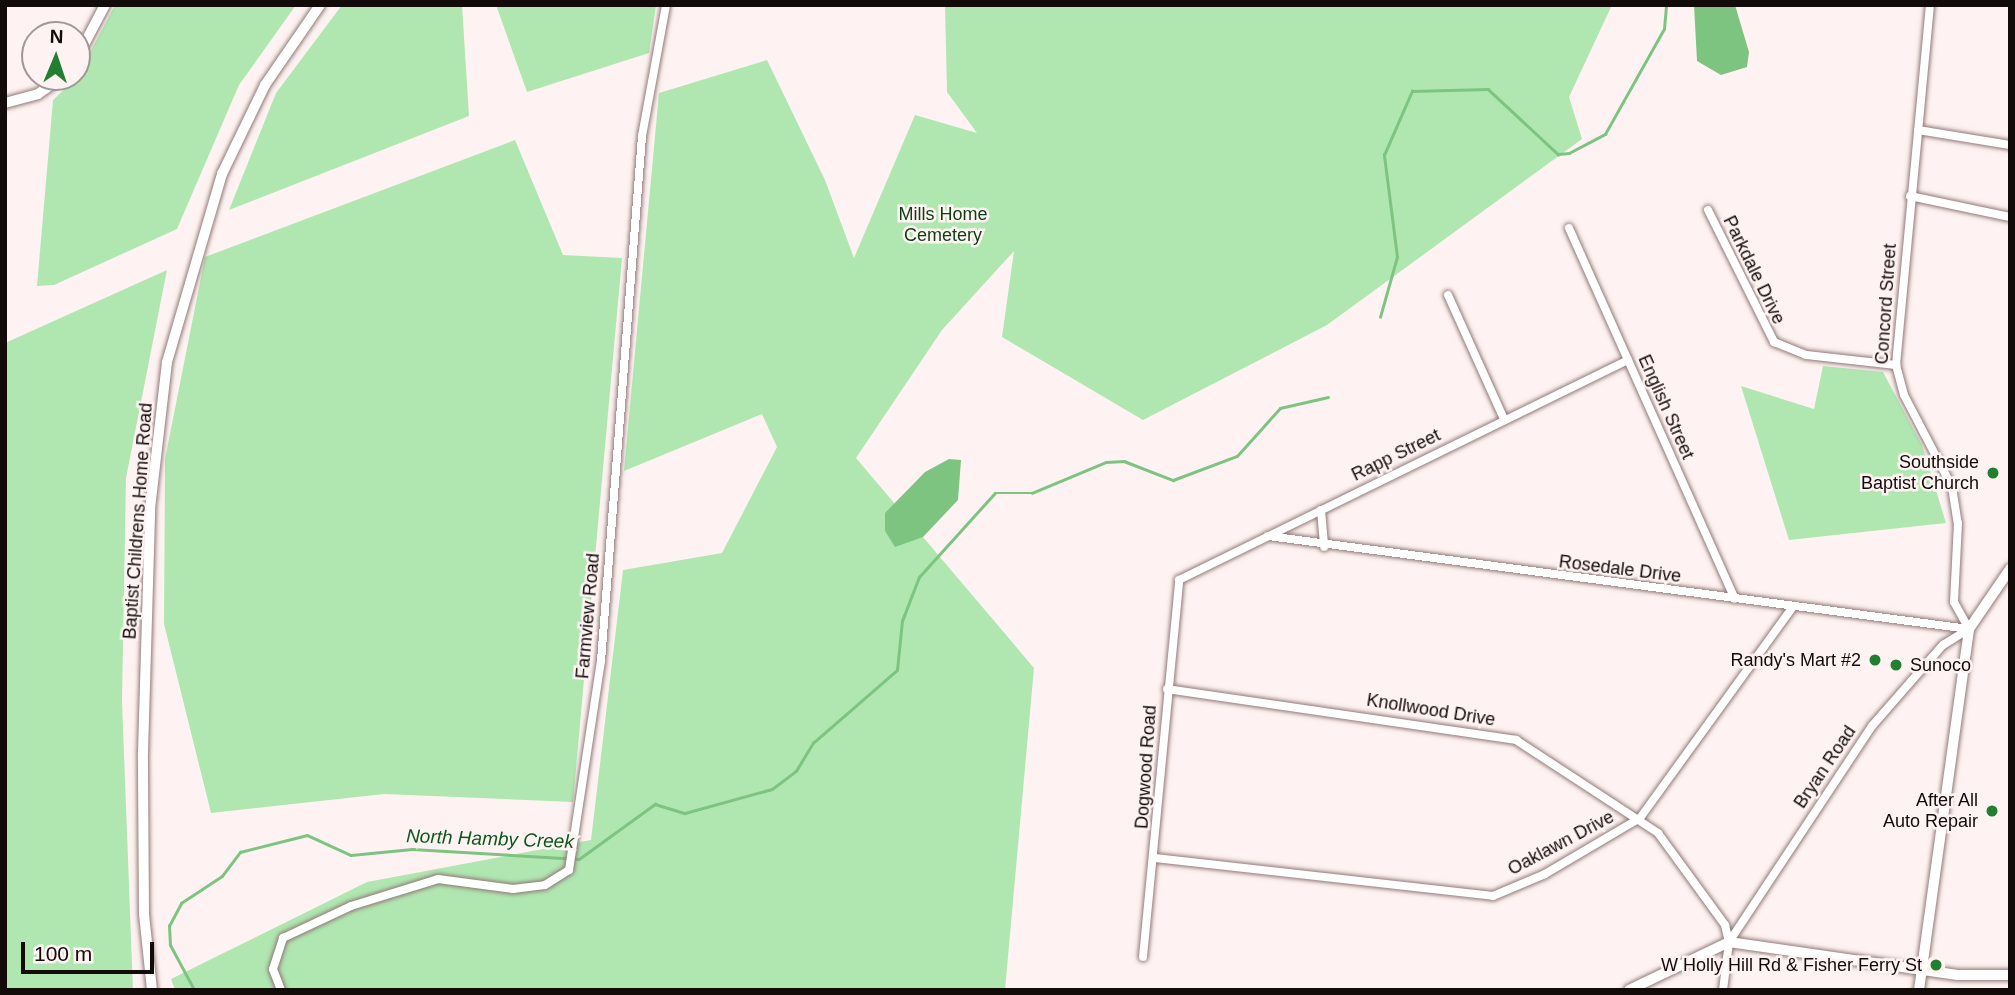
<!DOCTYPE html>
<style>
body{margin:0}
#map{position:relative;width:2015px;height:995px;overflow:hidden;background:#fef3f2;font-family:Helvetica,sans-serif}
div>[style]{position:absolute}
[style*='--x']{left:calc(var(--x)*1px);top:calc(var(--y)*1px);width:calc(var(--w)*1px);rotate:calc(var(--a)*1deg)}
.green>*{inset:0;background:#b0e7b1}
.water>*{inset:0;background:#7dc480}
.stream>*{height:2.5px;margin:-1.25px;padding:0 1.25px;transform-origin:1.25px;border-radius:1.25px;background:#7dc480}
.roads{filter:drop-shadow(0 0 2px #917978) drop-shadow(0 0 2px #917978)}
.minor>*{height:8px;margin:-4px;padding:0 4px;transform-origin:4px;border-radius:4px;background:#fff}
.tertiary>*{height:10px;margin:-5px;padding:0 5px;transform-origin:5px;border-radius:5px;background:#fff}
.dots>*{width:19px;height:19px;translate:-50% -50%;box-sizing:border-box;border:4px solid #fef3f2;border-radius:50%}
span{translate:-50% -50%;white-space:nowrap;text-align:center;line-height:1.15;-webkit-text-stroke:5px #fef3f2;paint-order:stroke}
.park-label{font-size:18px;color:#0b3f13}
.street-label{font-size:18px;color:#130a0a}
.poi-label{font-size:18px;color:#130a0a}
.right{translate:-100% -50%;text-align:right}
.left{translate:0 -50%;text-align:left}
.water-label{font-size:19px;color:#0a591a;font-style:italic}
.frame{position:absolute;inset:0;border:7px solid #130a0a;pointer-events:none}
.north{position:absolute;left:21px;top:21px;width:70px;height:70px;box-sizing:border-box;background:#fef3f2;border:2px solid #a09695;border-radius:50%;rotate:2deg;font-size:19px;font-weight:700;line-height:28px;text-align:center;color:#130a0a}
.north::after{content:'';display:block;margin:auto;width:24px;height:32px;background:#227f30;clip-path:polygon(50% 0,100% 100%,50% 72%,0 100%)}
.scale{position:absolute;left:21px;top:942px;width:133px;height:32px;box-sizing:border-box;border:4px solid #130a0a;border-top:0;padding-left:9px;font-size:21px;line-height:24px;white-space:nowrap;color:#130a0a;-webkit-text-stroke:5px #fef3f2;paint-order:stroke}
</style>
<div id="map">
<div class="green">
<i style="clip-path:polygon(115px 5px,296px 5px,239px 85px,177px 229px,54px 285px,37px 286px,53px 100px,77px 77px)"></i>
<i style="clip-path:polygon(342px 5px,462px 5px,469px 116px,229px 210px,276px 93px)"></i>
<i style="clip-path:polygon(496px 5px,656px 5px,649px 53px,527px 92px)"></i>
<i style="clip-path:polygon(945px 5px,1612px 5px,1569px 97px,1582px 139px,1327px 325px,1143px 420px,1002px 337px,1014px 251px,942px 330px,856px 458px,1034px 668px,1005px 990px,175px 990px,171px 979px,367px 882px,591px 840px,623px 570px,722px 553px,777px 447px,762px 414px,624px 471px,659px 93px,767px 60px,825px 180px,854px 258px,915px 115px,977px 133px,947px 92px)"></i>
<i style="clip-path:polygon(515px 140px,563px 255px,622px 258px,573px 802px,384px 794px,211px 813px,164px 624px,165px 459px,205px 257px)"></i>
<i style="clip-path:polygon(167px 270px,126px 478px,122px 701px,133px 990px,5px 990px,5px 343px)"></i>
<i style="clip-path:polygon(1823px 366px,1883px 372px,1922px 445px,1946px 523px,1789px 540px,1741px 386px,1814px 409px)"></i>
</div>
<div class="water">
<i style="clip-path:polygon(1694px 5px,1735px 5px,1749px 52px,1747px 67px,1721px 75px,1697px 61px)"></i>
<i style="clip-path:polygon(949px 459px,961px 460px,958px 500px,923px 537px,895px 547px,885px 531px,885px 513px,925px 472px)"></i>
</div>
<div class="stream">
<i style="--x:1380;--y:317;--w:62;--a:-74.2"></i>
<i style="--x:1397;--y:257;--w:103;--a:-97.3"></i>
<i style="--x:1384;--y:155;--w:70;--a:-66.4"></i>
<i style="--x:1412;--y:91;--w:76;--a:-1.5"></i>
<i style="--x:1488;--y:89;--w:96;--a:42.9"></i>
<i style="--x:1558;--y:154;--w:11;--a:-5"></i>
<i style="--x:1569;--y:153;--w:41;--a:-27.8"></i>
<i style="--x:1605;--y:134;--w:120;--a:-60.7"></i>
<i style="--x:1664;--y:29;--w:24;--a:-85"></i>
<i style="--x:194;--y:990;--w:51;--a:-118.1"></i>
<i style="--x:170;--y:945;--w:19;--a:-93"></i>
<i style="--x:169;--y:926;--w:26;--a:-62"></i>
<i style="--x:181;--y:903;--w:49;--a:-33.4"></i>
<i style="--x:222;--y:876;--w:30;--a:-53"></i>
<i style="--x:240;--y:852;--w:69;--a:-14.2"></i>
<i style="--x:307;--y:835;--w:48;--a:24.4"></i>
<i style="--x:351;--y:855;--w:61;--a:-5.6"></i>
<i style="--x:412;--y:849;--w:167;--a:3.4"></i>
<i style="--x:579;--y:859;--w:94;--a:-35.9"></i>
<i style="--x:655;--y:804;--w:31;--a:17"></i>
<i style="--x:685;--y:813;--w:90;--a:-15.4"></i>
<i style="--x:772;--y:789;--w:30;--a:-37"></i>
<i style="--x:796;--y:771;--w:33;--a:-59"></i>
<i style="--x:813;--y:743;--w:111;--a:-41"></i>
<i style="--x:897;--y:670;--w:49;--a:-84.2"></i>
<i style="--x:902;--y:621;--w:47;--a:-68.9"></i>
<i style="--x:919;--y:577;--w:113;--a:-47.9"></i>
<i style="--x:995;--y:493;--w:37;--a:0"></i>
<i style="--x:1032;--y:493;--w:80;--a:-22.7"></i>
<i style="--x:1106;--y:462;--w:18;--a:-3"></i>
<i style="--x:1124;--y:461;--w:53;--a:21.2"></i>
<i style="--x:1173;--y:480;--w:68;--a:-20.6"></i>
<i style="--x:1237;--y:456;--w:64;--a:-48.1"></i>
<i style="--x:1280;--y:408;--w:49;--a:-12.9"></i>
</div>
<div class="roads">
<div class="minor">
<i style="--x:1930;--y:5;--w:362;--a:95.4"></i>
<i style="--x:1896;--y:365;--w:31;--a:75"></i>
<i style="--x:1904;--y:395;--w:104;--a:62.4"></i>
<i style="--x:1952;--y:487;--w:36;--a:81"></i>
<i style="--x:1958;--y:523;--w:79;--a:92.9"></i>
<i style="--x:1954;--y:602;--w:31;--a:61"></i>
<i style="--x:1918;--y:130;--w:93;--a:9.3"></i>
<i style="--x:1910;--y:196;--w:102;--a:11.9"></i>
<i style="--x:1708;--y:210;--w:148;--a:63.4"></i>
<i style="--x:1774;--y:342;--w:35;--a:22"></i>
<i style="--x:1806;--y:355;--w:91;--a:6.3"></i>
<i style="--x:1569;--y:228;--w:406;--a:65.9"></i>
<i style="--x:1448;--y:295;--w:136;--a:65.7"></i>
<i style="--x:1321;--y:510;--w:37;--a:85"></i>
<i style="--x:1268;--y:536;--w:707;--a:7.56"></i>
<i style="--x:1167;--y:689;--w:353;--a:8.3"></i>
<i style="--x:1516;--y:740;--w:170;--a:33.2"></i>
<i style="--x:1658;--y:833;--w:114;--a:53.9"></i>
<i style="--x:1725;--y:925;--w:17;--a:77"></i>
<i style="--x:1729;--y:942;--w:48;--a:97.1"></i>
<i style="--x:1155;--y:858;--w:340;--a:6.4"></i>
<i style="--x:1493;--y:896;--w:56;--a:-22.9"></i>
<i style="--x:1545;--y:874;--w:110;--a:-30.5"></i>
<i style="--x:1640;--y:818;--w:261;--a:-54.1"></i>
<i style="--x:1729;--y:942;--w:259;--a:-56.5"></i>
<i style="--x:1872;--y:726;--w:108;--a:-48.8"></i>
<i style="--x:1943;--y:645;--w:31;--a:-32"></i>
<i style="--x:1143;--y:957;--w:379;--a:-84.5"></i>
<i style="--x:1179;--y:580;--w:500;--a:-26.1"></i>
<i style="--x:281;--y:990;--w:22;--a:-111"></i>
<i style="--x:273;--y:969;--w:33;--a:-72"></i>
<i style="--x:283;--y:938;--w:75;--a:-25.2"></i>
<i style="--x:351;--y:906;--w:91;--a:-17.2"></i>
<i style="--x:438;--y:879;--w:76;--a:7.6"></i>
<i style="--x:513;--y:889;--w:32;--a:-7"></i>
<i style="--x:545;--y:885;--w:28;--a:-32"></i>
<i style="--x:569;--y:870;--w:211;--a:-81.3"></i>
<i style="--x:601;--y:661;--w:527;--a:-85.53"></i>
<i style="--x:642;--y:136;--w:133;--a:-79.6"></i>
</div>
<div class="tertiary">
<i style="--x:77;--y:58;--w:60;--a:-62.2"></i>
<i style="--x:5;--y:103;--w:34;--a:-15"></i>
<i style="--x:38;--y:94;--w:29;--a:-35"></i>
<i style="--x:152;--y:990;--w:76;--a:-96"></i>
<i style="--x:144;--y:914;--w:162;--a:-90.4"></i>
<i style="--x:143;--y:752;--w:243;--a:-88.3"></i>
<i style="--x:150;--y:509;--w:148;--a:-83.4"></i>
<i style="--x:167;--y:362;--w:196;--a:-73.7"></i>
<i style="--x:222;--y:174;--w:99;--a:-64.2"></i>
<i style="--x:265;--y:85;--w:97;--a:-55.5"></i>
<i style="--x:1629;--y:990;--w:111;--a:-25.6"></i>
<i style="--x:1729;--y:942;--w:231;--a:8.2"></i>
<i style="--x:1958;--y:975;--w:52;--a:0"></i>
<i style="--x:1919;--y:990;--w:364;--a:-82.1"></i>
<i style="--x:1969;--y:629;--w:73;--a:-55.7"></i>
</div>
</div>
<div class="dots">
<i style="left:1993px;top:473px;background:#227f30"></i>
<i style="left:1875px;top:660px;background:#227f30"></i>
<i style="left:1896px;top:665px;background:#227f30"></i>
<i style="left:1992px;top:811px;background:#227f30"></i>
<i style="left:1936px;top:965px;background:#227f30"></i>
</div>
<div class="park-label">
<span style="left:943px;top:225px">Mills Home<br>Cemetery</span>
</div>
<div class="street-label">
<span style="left:1754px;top:270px;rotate:64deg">Parkdale Drive</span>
<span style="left:1886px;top:304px;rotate:-86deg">Concord Street</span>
<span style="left:1666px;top:407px;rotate:66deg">English Street</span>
<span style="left:1396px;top:455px;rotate:-26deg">Rapp Street</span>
<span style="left:138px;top:521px;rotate:-86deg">Baptist Childrens Home Road</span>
<span style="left:1620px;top:569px;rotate:7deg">Rosedale Drive</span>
<span style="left:588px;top:616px;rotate:-85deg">Farmview Road</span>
<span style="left:1431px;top:710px;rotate:9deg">Knollwood Drive</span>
<span style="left:1146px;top:767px;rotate:-86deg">Dogwood Road</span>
<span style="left:1825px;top:767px;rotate:-56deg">Bryan Road</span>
<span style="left:1561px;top:843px;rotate:-28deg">Oaklawn Drive</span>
</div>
<div class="poi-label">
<span class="right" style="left:1979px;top:473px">Southside<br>Baptist Church</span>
<span class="right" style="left:1861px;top:660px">Randy's Mart #2</span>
<span class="left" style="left:1910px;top:665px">Sunoco</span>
<span class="right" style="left:1978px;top:811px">After All<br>Auto Repair</span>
<span class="right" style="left:1922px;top:965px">W Holly Hill Rd &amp; Fisher Ferry St</span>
</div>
<div class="water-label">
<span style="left:490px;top:839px;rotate:2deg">North Hamby Creek</span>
</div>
<div class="frame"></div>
<div class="north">N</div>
<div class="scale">100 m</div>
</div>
